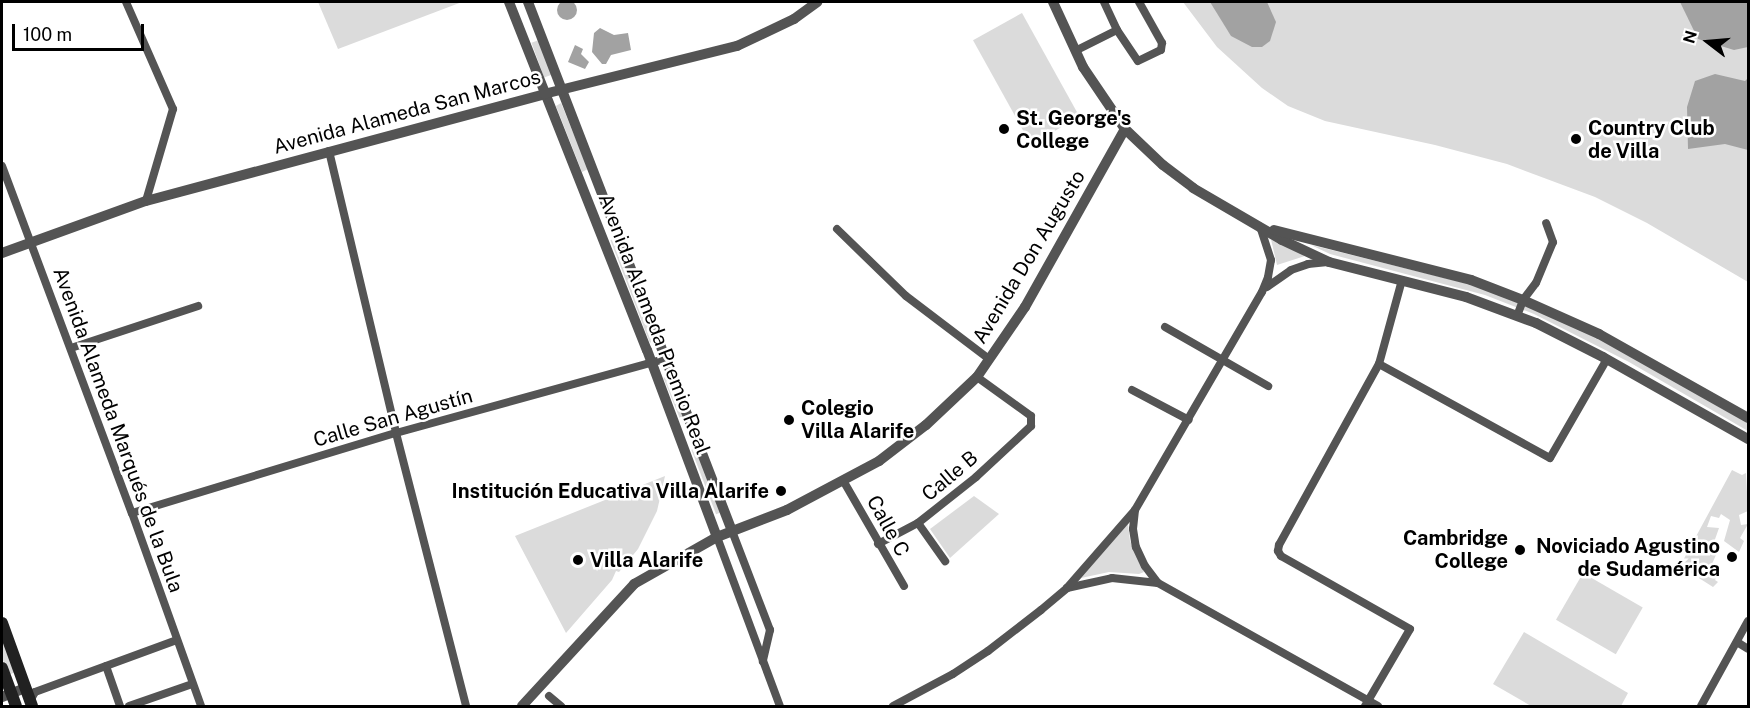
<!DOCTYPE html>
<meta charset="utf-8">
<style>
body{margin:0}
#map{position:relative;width:1750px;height:708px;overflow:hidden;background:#fff;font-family:"Public Sans",sans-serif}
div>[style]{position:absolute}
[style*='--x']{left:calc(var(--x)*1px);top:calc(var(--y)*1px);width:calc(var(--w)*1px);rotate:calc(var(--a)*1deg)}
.green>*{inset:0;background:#dbdbdb;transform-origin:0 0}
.water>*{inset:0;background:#a2a2a2}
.round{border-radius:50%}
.minor>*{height:8px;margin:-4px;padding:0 4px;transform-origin:4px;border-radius:4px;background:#545454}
.tertiary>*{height:10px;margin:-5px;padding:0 5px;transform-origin:5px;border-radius:5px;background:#545454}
.secondary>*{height:12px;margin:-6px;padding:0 6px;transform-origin:6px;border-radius:6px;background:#212121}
.dots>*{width:16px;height:16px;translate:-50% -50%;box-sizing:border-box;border:3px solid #fff;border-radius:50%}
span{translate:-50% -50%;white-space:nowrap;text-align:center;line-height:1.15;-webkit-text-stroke:5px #fff;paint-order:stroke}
.street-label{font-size:20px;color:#000}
.poi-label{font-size:20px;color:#000;font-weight:700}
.left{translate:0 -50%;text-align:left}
.right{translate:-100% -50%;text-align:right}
.frame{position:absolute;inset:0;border:3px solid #000;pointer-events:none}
.north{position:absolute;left:1678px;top:12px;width:60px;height:60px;-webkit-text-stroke:4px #fff;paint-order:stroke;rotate:286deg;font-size:16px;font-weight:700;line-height:24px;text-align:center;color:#000}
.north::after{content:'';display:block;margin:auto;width:21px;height:27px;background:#000;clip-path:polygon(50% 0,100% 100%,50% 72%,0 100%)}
.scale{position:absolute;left:12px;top:24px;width:132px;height:27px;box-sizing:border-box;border:3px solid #000;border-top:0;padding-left:8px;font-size:18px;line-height:21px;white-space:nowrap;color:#000;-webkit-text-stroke:4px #fff;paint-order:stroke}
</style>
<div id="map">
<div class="green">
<i style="clip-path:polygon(318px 2px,462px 2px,338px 49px)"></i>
<i style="clip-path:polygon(1183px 2px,1748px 2px,1748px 282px,1647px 223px,1595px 197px,1507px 164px,1435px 145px,1325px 121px,1288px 106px,1262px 88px,1217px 47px)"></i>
<i style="left:1022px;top:13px;width:119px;height:56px;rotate:61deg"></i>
<i style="left:539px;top:40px;width:37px;height:8px;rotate:70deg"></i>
<i style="clip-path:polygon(561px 103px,588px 169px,582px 172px,556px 106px)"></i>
<i style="clip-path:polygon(1270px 235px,1305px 256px,1277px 265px)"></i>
<i style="left:616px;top:238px;width:110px;height:6px;rotate:69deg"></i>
<i style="clip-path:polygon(1311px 245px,1477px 286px,1589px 332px,1748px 422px,1748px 431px,1629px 362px,1534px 314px,1485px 295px,1330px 254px)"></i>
<i style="left:668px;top:376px;width:43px;height:5px;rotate:68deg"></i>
<i style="left:696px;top:448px;width:69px;height:5px;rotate:69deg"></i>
<i style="clip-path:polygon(1732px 470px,1742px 475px,1746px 473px,1748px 511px,1739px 515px,1741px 525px,1748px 524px,1740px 538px,1744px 541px,1739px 552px,1724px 541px,1730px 520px,1721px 514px,1719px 518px,1711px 516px,1707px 527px,1719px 528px,1713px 545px,1719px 548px,1712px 564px,1712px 570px,1718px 574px,1715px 580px,1718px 582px,1713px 587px,1680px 566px)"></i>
<i style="clip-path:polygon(665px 476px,657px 511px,638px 549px,619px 572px,616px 571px,612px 580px,566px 633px,515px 536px)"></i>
<i style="clip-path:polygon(974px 496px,999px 514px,950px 558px,930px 529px)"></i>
<i style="clip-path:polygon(1128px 524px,1130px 541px,1144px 572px,1139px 574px,1109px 572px,1081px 578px)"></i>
<i style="left:1583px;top:573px;width:69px;height:54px;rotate:30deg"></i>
<i style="clip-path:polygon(2px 632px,16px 672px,8px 675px,2px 658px)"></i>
<i style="clip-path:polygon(1524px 632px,1628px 693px,1621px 706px,1531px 706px,1493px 684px)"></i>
</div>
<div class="water">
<i class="round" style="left:557px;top:0;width:20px;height:20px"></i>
<i style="clip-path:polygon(1210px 2px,1267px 2px,1276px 22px,1270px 41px,1262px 47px,1252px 47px,1231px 36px)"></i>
<i style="clip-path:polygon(1680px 2px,1748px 2px,1748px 47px,1734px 50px,1698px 39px)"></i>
<i style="clip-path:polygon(600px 28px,614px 35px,628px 33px,631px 50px,611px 55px,606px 64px,602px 64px,592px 52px,594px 33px)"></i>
<i style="clip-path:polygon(575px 45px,583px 49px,581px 54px,589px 62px,585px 69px,568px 62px)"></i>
<i style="clip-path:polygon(1715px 74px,1745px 81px,1748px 78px,1748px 150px,1725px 144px,1688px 149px,1687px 107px,1695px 81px)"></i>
</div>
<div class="minor">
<i style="--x:126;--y:2;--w:117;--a:66.3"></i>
<i style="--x:173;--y:109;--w:96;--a:106.4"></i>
<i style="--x:1117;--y:30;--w:37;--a:56"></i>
<i style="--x:1138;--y:61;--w:25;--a:-26"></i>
<i style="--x:1161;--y:50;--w:7;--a:-82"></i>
<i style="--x:1162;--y:43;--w:47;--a:-119.3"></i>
<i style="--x:1075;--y:51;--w:47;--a:-26.6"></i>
<i style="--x:1117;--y:30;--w:31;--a:-115"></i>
<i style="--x:329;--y:151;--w:290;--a:76.6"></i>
<i style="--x:396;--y:433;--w:282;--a:75.6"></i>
<i style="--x:2;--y:166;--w:371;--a:69.5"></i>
<i style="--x:132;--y:513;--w:205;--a:70.3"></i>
<i style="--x:837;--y:229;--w:96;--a:44.2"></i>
<i style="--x:906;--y:296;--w:104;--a:37.2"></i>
<i style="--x:1267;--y:287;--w:29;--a:-35"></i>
<i style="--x:1291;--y:270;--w:18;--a:-19"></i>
<i style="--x:1308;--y:264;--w:20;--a:-6"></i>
<i style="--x:1517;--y:316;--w:17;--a:-69"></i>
<i style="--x:1523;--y:300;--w:21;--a:-53"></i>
<i style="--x:1536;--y:283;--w:44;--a:-67.5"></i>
<i style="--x:1553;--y:242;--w:20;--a:-110"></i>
<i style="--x:1165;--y:327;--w:119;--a:29.8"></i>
<i style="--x:71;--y:348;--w:134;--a:-18.3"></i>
<i style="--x:1379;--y:364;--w:195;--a:28.8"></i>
<i style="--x:1550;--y:458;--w:114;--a:-60.1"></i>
<i style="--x:1132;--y:390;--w:64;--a:27.8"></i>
<i style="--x:844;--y:482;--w:120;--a:60"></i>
<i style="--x:1135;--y:510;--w:19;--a:96"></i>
<i style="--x:1133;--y:529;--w:18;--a:81"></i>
<i style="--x:1136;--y:547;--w:21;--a:65"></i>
<i style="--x:1145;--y:566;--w:21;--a:53"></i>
<i style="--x:132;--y:513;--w:276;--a:-16.9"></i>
<i style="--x:396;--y:433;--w:279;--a:-15.4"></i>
<i style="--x:918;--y:523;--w:47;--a:54.6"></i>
<i style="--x:732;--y:531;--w:106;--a:69"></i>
<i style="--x:770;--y:630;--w:32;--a:103"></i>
<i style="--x:717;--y:537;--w:180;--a:69.6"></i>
<i style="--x:878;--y:544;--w:45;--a:-27.7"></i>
<i style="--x:918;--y:523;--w:74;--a:-38.4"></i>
<i style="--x:976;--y:477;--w:75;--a:-42.8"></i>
<i style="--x:1031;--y:426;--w:10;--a:-90"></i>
<i style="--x:1031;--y:416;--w:67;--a:-144.2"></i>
<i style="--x:1067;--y:588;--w:46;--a:-12.5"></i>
<i style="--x:1112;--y:578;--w:46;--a:6.2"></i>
<i style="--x:1158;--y:583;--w:252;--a:29.2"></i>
<i style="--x:1737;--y:642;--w:13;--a:32"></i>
<i style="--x:106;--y:666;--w:42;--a:70.7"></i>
<i style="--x:549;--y:696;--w:16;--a:40"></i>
<i style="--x:30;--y:701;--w:10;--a:-61"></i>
<i style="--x:35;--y:692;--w:151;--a:-20.1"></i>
<i style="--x:129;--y:706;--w:67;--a:-19.2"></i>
<i style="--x:893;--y:706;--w:68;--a:-28.1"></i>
<i style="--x:953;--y:674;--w:42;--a:-33.3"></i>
<i style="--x:988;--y:651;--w:67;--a:-37.7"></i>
<i style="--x:1041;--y:610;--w:34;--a:-40"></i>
<i style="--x:1067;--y:588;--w:103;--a:-48.9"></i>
<i style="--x:1135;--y:510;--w:252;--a:-59.8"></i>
<i style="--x:1262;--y:292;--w:16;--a:-68"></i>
<i style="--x:1268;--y:277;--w:17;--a:-80"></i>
<i style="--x:1271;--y:260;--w:35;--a:-108"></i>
<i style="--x:1365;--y:706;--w:89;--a:-59.7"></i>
<i style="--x:1410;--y:629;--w:148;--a:-150.5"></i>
<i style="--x:1281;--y:556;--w:6;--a:-121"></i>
<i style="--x:1278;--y:551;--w:6;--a:-81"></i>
<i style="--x:1279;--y:545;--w:207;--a:-61.1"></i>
<i style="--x:1379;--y:364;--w:87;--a:-74.7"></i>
<i style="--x:1701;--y:706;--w:97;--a:-61.1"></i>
</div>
<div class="tertiary">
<i style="--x:509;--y:2;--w:374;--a:68.4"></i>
<i style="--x:647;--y:350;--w:200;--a:69.5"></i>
<i style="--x:528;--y:2;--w:567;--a:68.91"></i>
<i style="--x:1053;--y:2;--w:72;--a:65.2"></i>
<i style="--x:1083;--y:67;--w:75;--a:55.9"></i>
<i style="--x:1125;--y:129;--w:52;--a:43.5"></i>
<i style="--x:1163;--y:165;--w:38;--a:37"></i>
<i style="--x:1193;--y:188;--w:103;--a:30.3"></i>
<i style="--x:1282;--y:240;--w:52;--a:25.1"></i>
<i style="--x:1329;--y:262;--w:141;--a:14.3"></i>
<i style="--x:1466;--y:297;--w:75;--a:20.4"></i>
<i style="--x:1536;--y:323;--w:75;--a:26.9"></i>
<i style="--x:1603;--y:357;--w:167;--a:29.5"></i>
<i style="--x:1274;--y:230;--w:203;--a:14.2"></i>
<i style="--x:1471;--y:280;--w:56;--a:21"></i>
<i style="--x:1523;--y:300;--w:83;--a:24.1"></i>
<i style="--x:1599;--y:334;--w:171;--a:29.4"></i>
<i style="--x:2;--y:253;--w:153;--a:-19.9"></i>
<i style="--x:146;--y:201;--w:412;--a:-15"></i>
<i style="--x:544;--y:94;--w:199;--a:-14"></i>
<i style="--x:737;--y:46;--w:63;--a:-25.3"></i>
<i style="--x:794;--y:19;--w:29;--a:-36"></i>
<i style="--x:2;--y:697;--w:26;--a:-21"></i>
<i style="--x:522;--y:706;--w:166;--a:-47.4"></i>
<i style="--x:634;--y:584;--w:95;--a:-29.5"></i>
<i style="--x:717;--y:537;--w:75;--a:-21.1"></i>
<i style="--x:787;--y:510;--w:104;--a:-28"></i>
<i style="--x:879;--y:461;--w:59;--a:-37.5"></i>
<i style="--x:926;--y:425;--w:70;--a:-43.3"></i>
<i style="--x:977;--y:377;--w:85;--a:-55.6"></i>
<i style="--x:1025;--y:307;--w:204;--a:-60.7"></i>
</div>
<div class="secondary">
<i style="--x:2;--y:623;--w:88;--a:70.1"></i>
<i style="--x:2;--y:668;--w:40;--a:69.8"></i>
</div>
<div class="dots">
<i style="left:1004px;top:129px;background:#000"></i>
<i style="left:1576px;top:139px;background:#000"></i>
<i style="left:789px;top:420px;background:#000"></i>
<i style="left:781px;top:491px;background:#000"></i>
<i style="left:1520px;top:550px;background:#000"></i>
<i style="left:1732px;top:557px;background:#000"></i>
<i style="left:578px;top:560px;background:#000"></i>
</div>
<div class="street-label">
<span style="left:407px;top:112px;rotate:-15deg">Avenida Alameda San Marcos</span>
<span style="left:1029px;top:257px;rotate:-59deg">Avenida Don Augusto</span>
<span style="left:654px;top:324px;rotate:69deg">Avenida Alameda Premio Real</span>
<span style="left:393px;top:418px;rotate:-16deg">Calle San Agustín</span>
<span style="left:118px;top:430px;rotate:70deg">Avenida Alameda Marqués de la Bula</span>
<span style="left:950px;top:476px;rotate:-40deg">Calle B</span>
<span style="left:888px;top:526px;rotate:61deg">Calle C</span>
</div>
<div class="poi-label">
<span class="left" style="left:1016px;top:130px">St. George's<br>College</span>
<span class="left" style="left:1588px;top:140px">Country Club<br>de Villa</span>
<span class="left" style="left:801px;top:420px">Colegio<br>Villa Alarife</span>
<span class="right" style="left:769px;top:491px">Institución Educativa Villa Alarife</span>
<span class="right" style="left:1508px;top:550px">Cambridge<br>College</span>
<span class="right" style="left:1720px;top:558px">Noviciado Agustino<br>de Sudamérica</span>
<span class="left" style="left:590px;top:560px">Villa Alarife</span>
</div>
<div class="frame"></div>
<div class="north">N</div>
<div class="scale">100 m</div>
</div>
